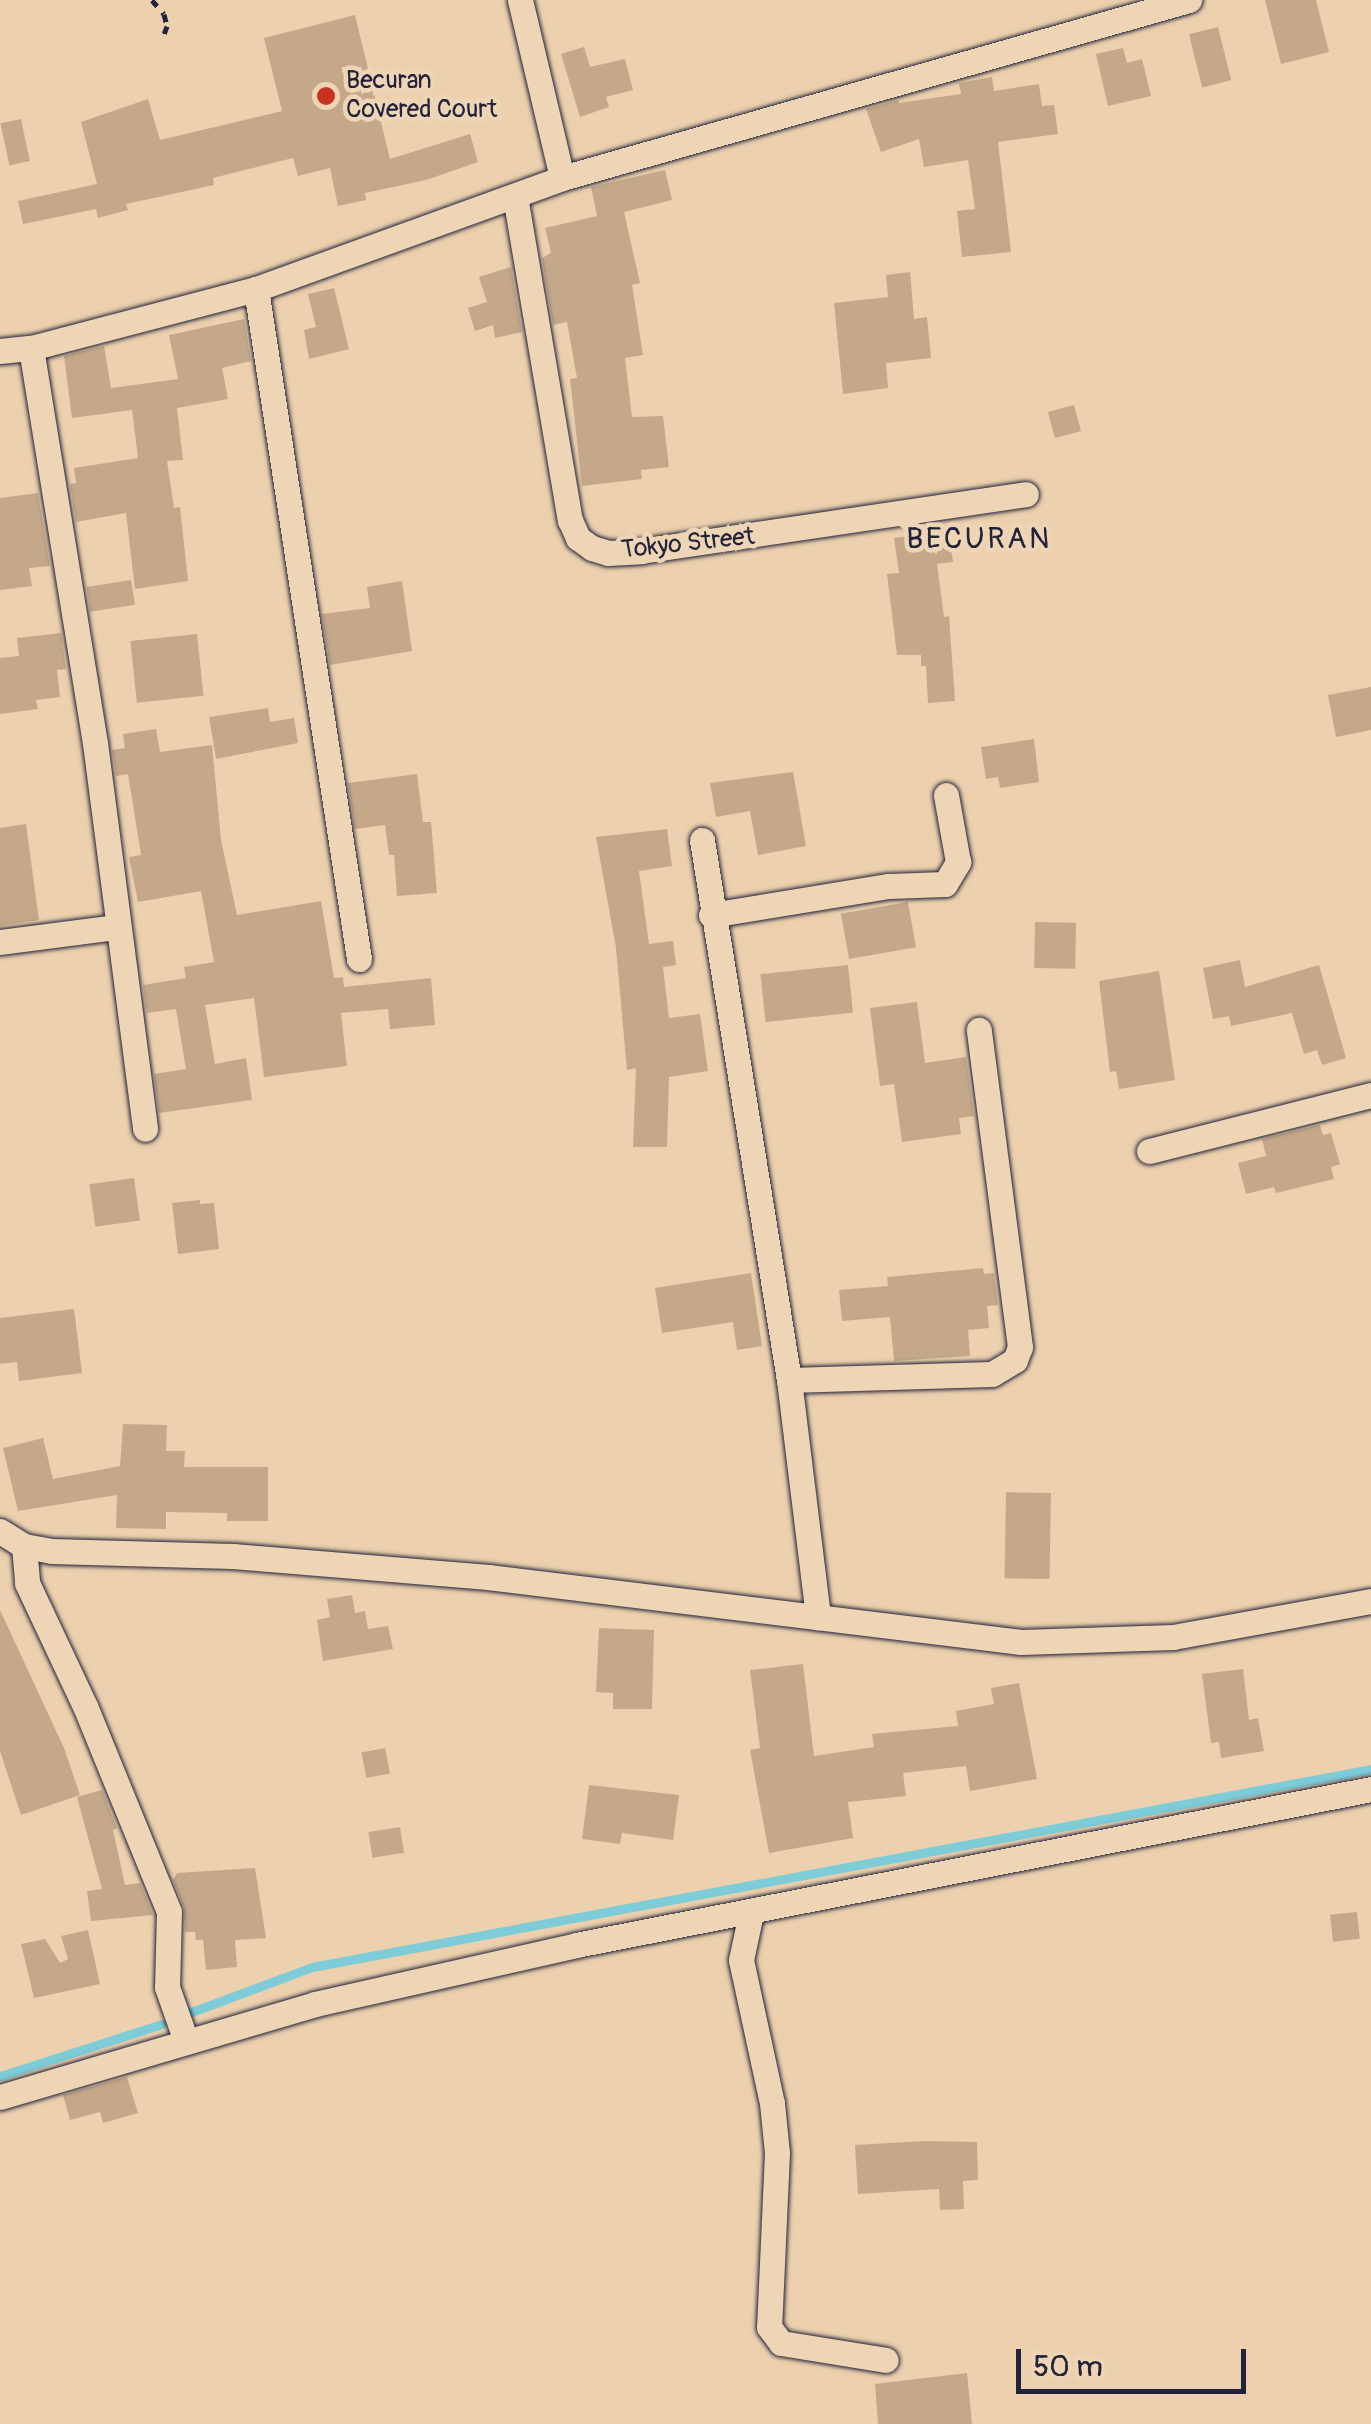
<!DOCTYPE html>
<style>
body{margin:0}
#map{position:relative;width:1371px;height:2424px;overflow:hidden;background:#edd1ae;font-family:Pangolin,sans-serif}
div>[style]{position:absolute}
[style*='--x']{left:calc(var(--x)*1px);top:calc(var(--y)*1px);width:calc(var(--w)*1px);rotate:calc(var(--a)*1deg)}
.stream>*{height:9px;margin:-4.5px;padding:0 4.5px;transform-origin:4.5px;border-radius:4.5px;background:#7dccd8}
.building>*{inset:0;background:#c4a889;transform-origin:0 0}
.path>*{height:5px;margin-top:-2.5px;transform-origin:0;background:repeating-linear-gradient(90deg,#22223b 0 8px,transparent 0 16px)}
.roads{filter:drop-shadow(0 0 2px #22223b) drop-shadow(0 0 2px #22223b)}
.minor>*{height:25px;margin:-12.5px;padding:0 12.5px;transform-origin:12.5px;border-radius:12.5px;background:#eed5b6}
.dots>*{width:28px;height:28px;translate:-50% -50%;box-sizing:border-box;border:5px solid #eed5b6;border-radius:50%}
span{translate:-50% -50%;white-space:nowrap;text-align:center;line-height:1.15;-webkit-text-stroke:9px #eed5b6;paint-order:stroke}
.poi-label{font-size:25px;color:#22223b}
.left{translate:0 -50%;text-align:left}
.street-label{font-size:25px;color:#22223b}
.quarter-label{font-size:30px;color:#22223b;letter-spacing:2.5px}
.scale{position:absolute;left:1016px;top:2349px;width:230px;height:45px;box-sizing:border-box;border:5px solid #22223b;border-top:0;padding-left:12px;font-size:30px;line-height:35px;white-space:nowrap;color:#22223b;-webkit-text-stroke:8px #eed5b6;paint-order:stroke}
</style>
<div id="map">
<div class="stream">
<i style="--x:189;--y:2013;--w:131;--a:-20.5"></i>
<i style="--x:312;--y:1967;--w:1077;--a:-10.59"></i>
<i style="--x:0;--y:2076;--w:170;--a:-17.8"></i>
</div>
<div class="building">
<i style="clip-path:polygon(1265px 0,1316px 0,1329px 52px,1281px 64px)"></i>
<i style="clip-path:polygon(355px 15px,390px 159px,470px 134px,478px 162px,426px 180px,365px 193px,366px 200px,338px 206px,330px 168px,298px 176px,293px 158px,213px 178px,214px 185px,126px 204px,128px 210px,98px 218px,96px 209px,23px 224px,18px 201px,97px 184px,81px 122px,148px 99px,160px 140px,282px 111px,264px 38px)"></i>
<i style="left:1218px;top:27px;width:55px;height:30px;rotate:76deg"></i>
<i style="clip-path:polygon(584px 47px,590px 67px,625px 59px,633px 90px,606px 97px,609px 107px,580px 117px,561px 54px)"></i>
<i style="clip-path:polygon(1123px 48px,1127px 63px,1142px 59px,1151px 96px,1108px 106px,1096px 54px)"></i>
<i style="clip-path:polygon(992px 77px,994px 91px,1039px 84px,1042px 106px,1054px 105px,1058px 134px,998px 142px,1011px 252px,962px 257px,957px 211px,975px 209px,968px 160px,924px 167px,919px 139px,881px 152px,866px 109px,898px 100px,899px 103px,961px 94px,959px 83px)"></i>
<i style="left:21px;top:119px;width:43px;height:21px;rotate:78deg"></i>
<i style="clip-path:polygon(665px 170px,672px 200px,624px 212px,640px 283px,632px 285px,643px 355px,625px 358px,632px 417px,663px 416px,669px 467px,641px 470px,642px 479px,582px 486px,570px 379px,577px 378px,567px 322px,553px 325px,542px 258px,551px 253px,545px 228px,597px 216px,591px 187px)"></i>
<i style="clip-path:polygon(511px 267px,522px 332px,495px 338px,493px 325px,475px 331px,468px 308px,487px 302px,479px 277px)"></i>
<i style="clip-path:polygon(910px 272px,914px 319px,927px 317px,931px 358px,886px 363px,888px 388px,843px 394px,834px 303px,888px 297px,886px 275px)"></i>
<i style="clip-path:polygon(334px 288px,349px 349px,309px 359px,304px 330px,316px 327px,308px 294px)"></i>
<i style="clip-path:polygon(244px 319px,251px 361px,222px 368px,228px 399px,177px 408px,183px 460px,167px 461px,174px 508px,180px 507px,188px 581px,135px 589px,126px 513px,76px 522px,70px 484px,76px 483px,74px 468px,138px 458px,132px 410px,72px 418px,64px 356px,104px 346px,111px 388px,178px 379px,169px 335px)"></i>
<i style="left:1074px;top:405px;width:27px;height:27px;rotate:75deg"></i>
<i style="clip-path:polygon(38px 493px,50px 566px,29px 568px,32px 586px,0 590px,0 498px)"></i>
<i style="clip-path:polygon(949px 531px,953px 562px,937px 564px,944px 617px,949px 616px,955px 701px,928px 703px,926px 666px,921px 666px,921px 655px,897px 655px,887px 574px,899px 573px,894px 538px)"></i>
<i style="left:131px;top:580px;width:25px;height:45px;rotate:81deg"></i>
<i style="clip-path:polygon(402px 581px,412px 651px,330px 665px,322px 614px,370px 608px,367px 587px)"></i>
<i style="clip-path:polygon(61px 633px,66px 669px,57px 670px,60px 697px,36px 700px,38px 709px,0 714px,0 658px,19px 656px,17px 638px)"></i>
<i style="left:197px;top:634px;width:62px;height:67px;rotate:84deg"></i>
<i style="clip-path:polygon(1371px 687px,1371px 730px,1336px 737px,1328px 695px)"></i>
<i style="clip-path:polygon(268px 708px,270px 722px,294px 718px,298px 743px,216px 759px,209px 717px)"></i>
<i style="clip-path:polygon(156px 729px,160px 752px,212px 745px,221px 840px,237px 915px,321px 901px,334px 978px,343px 977px,344px 987px,431px 978px,435px 1025px,390px 1029px,388px 1009px,341px 1013px,347px 1066px,264px 1077px,254px 998px,205px 1005px,215px 1064px,246px 1058px,252px 1100px,159px 1113px,154px 1074px,186px 1069px,176px 1009px,147px 1013px,143px 985px,186px 978px,184px 967px,214px 962px,201px 891px,138px 902px,129px 857px,141px 855px,133px 805px,128px 774px,116px 776px,112px 750px,125px 748px,123px 734px)"></i>
<i style="clip-path:polygon(1034px 739px,1039px 782px,1000px 788px,998px 777px,986px 779px,981px 747px)"></i>
<i style="clip-path:polygon(793px 772px,806px 846px,758px 855px,750px 811px,716px 817px,710px 783px)"></i>
<i style="clip-path:polygon(417px 774px,423px 822px,431px 822px,437px 893px,397px 896px,394px 855px,389px 855px,385px 825px,355px 829px,348px 783px)"></i>
<i style="clip-path:polygon(26px 824px,39px 920px,0 926px,0 828px)"></i>
<i style="clip-path:polygon(667px 829px,672px 866px,639px 871px,649px 944px,673px 941px,676px 965px,663px 967px,669px 1018px,700px 1014px,708px 1071px,669px 1077px,667px 1147px,633px 1147px,636px 1068px,627px 1070px,616px 948px,596px 837px)"></i>
<i style="left:908px;top:902px;width:46px;height:68px;rotate:80deg"></i>
<i style="left:1035px;top:922px;width:41px;height:46px;rotate:1deg"></i>
<i style="clip-path:polygon(1240px 960px,1245px 987px,1319px 965px,1346px 1058px,1322px 1065px,1317px 1050px,1304px 1054px,1292px 1013px,1231px 1026px,1229px 1016px,1213px 1019px,1203px 968px)"></i>
<i style="left:848px;top:965px;width:48px;height:88px;rotate:84deg"></i>
<i style="clip-path:polygon(1159px 971px,1175px 1080px,1119px 1089px,1116px 1071px,1110px 1072px,1099px 981px)"></i>
<i style="clip-path:polygon(917px 1002px,925px 1063px,966px 1057px,974px 1116px,959px 1118px,961px 1134px,902px 1142px,894px 1084px,880px 1086px,870px 1008px)"></i>
<i style="clip-path:polygon(1320px 1125px,1323px 1135px,1331px 1133px,1340px 1164px,1331px 1167px,1334px 1179px,1276px 1193px,1274px 1187px,1246px 1194px,1238px 1163px,1266px 1156px,1262px 1139px)"></i>
<i style="left:134px;top:1178px;width:43px;height:45px;rotate:82deg"></i>
<i style="clip-path:polygon(200px 1200px,200px 1204px,214px 1203px,219px 1249px,178px 1254px,172px 1203px)"></i>
<i style="clip-path:polygon(983px 1268px,984px 1274px,994px 1273px,998px 1305px,987px 1306px,989px 1328px,968px 1330px,970px 1356px,894px 1361px,890px 1317px,842px 1321px,839px 1290px,888px 1286px,887px 1277px)"></i>
<i style="clip-path:polygon(751px 1273px,762px 1346px,737px 1350px,733px 1322px,662px 1333px,655px 1288px)"></i>
<i style="clip-path:polygon(74px 1309px,82px 1373px,19px 1381px,17px 1362px,0 1364px,0 1318px)"></i>
<i style="clip-path:polygon(123px 1424px,167px 1425px,166px 1451px,185px 1451px,184px 1467px,268px 1467px,268px 1521px,227px 1521px,227px 1513px,166px 1512px,166px 1529px,116px 1528px,117px 1495px,18px 1511px,3px 1448px,43px 1438px,53px 1479px,120px 1466px)"></i>
<i style="left:1051px;top:1493px;width:86px;height:45px;rotate:91deg"></i>
<i style="clip-path:polygon(352px 1595px,355px 1613px,365px 1611px,368px 1629px,388px 1626px,393px 1649px,323px 1661px,317px 1620px,330px 1617px,327px 1599px)"></i>
<i style="clip-path:polygon(0 1610px,64px 1748px,80px 1795px,21px 1815px,0 1751px)"></i>
<i style="clip-path:polygon(599px 1628px,654px 1630px,652px 1709px,613px 1709px,613px 1693px,596px 1692px)"></i>
<i style="clip-path:polygon(803px 1664px,814px 1756px,874px 1747px,872px 1734px,958px 1726px,956px 1711px,994px 1704px,991px 1688px,1019px 1683px,1037px 1779px,970px 1791px,966px 1766px,903px 1773px,906px 1796px,848px 1802px,853px 1838px,769px 1853px,750px 1750px,760px 1748px,750px 1670px)"></i>
<i style="clip-path:polygon(1243px 1669px,1249px 1720px,1258px 1718px,1264px 1751px,1221px 1758px,1219px 1742px,1211px 1743px,1202px 1674px)"></i>
<i style="left:385px;top:1748px;width:26px;height:24px;rotate:79deg"></i>
<i style="clip-path:polygon(589px 1785px,679px 1795px,673px 1840px,622px 1833px,620px 1844px,582px 1839px)"></i>
<i style="clip-path:polygon(102px 1790px,117px 1828px,113px 1830px,125px 1885px,140px 1883px,153px 1915px,91px 1921px,87px 1891px,102px 1889px,77px 1797px)"></i>
<i style="left:400px;top:1827px;width:26px;height:32px;rotate:81deg"></i>
<i style="clip-path:polygon(255px 1868px,266px 1938px,235px 1940px,237px 1967px,206px 1970px,203px 1940px,196px 1940px,195px 1932px,185px 1932px,184px 1907px,173px 1880px,177px 1873px)"></i>
<i style="left:1357px;top:1912px;width:27px;height:27px;rotate:84deg"></i>
<i style="clip-path:polygon(88px 1930px,100px 1984px,34px 1998px,21px 1944px,45px 1939px,60px 1963px,68px 1959px,61px 1936px)"></i>
<i style="clip-path:polygon(127px 2077px,138px 2113px,103px 2123px,100px 2112px,70px 2120px,63px 2095px)"></i>
<i style="clip-path:polygon(925px 2141px,977px 2142px,978px 2180px,963px 2181px,964px 2209px,940px 2210px,939px 2189px,858px 2194px,855px 2145px)"></i>
<i style="clip-path:polygon(967px 2373px,972px 2424px,878px 2424px,875px 2384px)"></i>
</div>
<div class="path">
<i style="--x:152;--y:0;--w:18;--a:49"></i>
<i style="--x:164;--y:14;--w:12;--a:76"></i>
<i style="--x:167;--y:26;--w:12;--a:110"></i>
</div>
<div class="roads">
<div class="minor">
<i style="--x:520;--y:0;--w:183;--a:76.7"></i>
<i style="--x:515;--y:196;--w:329;--a:80.4"></i>
<i style="--x:570;--y:520;--w:20;--a:66"></i>
<i style="--x:578;--y:538;--w:17;--a:36"></i>
<i style="--x:592;--y:548;--w:17;--a:17"></i>
<i style="--x:608;--y:553;--w:33;--a:-3"></i>
<i style="--x:641;--y:551;--w:389;--a:-8.4"></i>
<i style="--x:256;--y:289;--w:678;--a:81.26"></i>
<i style="--x:31;--y:348;--w:400;--a:80.8"></i>
<i style="--x:95;--y:743;--w:389;--a:82.6"></i>
<i style="--x:0;--y:351;--w:31;--a:-6"></i>
<i style="--x:31;--y:348;--w:233;--a:-14.7"></i>
<i style="--x:256;--y:289;--w:326;--a:-19.9"></i>
<i style="--x:562;--y:178;--w:652;--a:-15.85"></i>
<i style="--x:702;--y:840;--w:547;--a:80.85"></i>
<i style="--x:789;--y:1380;--w:239;--a:83"></i>
<i style="--x:711;--y:915;--w:180;--a:-9.3"></i>
<i style="--x:889;--y:886;--w:56;--a:-2"></i>
<i style="--x:945;--y:884;--w:26;--a:-59"></i>
<i style="--x:958;--y:862;--w:68;--a:-100.2"></i>
<i style="--x:0;--y:942;--w:117;--a:-7.4"></i>
<i style="--x:1149;--y:1151;--w:229;--a:-14.2"></i>
<i style="--x:789;--y:1380;--w:203;--a:-1.7"></i>
<i style="--x:992;--y:1374;--w:27;--a:-31"></i>
<i style="--x:1015;--y:1360;--w:14;--a:-69"></i>
<i style="--x:1020;--y:1347;--w:320;--a:-97.4"></i>
<i style="--x:0;--y:1531;--w:28;--a:32"></i>
<i style="--x:24;--y:1546;--w:27;--a:10"></i>
<i style="--x:51;--y:1551;--w:182;--a:1.6"></i>
<i style="--x:233;--y:1556;--w:256;--a:4.7"></i>
<i style="--x:488;--y:1577;--w:537;--a:6.95"></i>
<i style="--x:1021;--y:1642;--w:152;--a:-1.9"></i>
<i style="--x:1173;--y:1637;--w:201;--a:-10.3"></i>
<i style="--x:24;--y:1546;--w:37;--a:85"></i>
<i style="--x:27;--y:1583;--w:136;--a:64.8"></i>
<i style="--x:85;--y:1706;--w:222;--a:67.8"></i>
<i style="--x:169;--y:1912;--w:75;--a:91.5"></i>
<i style="--x:167;--y:1987;--w:57;--a:70.6"></i>
<i style="--x:751;--y:1913;--w:48;--a:102"></i>
<i style="--x:741;--y:1960;--w:146;--a:77.8"></i>
<i style="--x:772;--y:2103;--w:50;--a:84.3"></i>
<i style="--x:777;--y:2153;--w:174;--a:92.6"></i>
<i style="--x:769;--y:2327;--w:20;--a:53"></i>
<i style="--x:781;--y:2343;--w:106;--a:9.2"></i>
<i style="--x:0;--y:2097;--w:328;--a:-16.4"></i>
<i style="--x:315;--y:2004;--w:268;--a:-12.7"></i>
<i style="--x:576;--y:1945;--w:810;--a:-11.1"></i>
</div>
</div>
<div class="dots">
<i style="left:326px;top:96px;background:#c8321e"></i>
</div>
<div class="poi-label">
<span class="left" style="left:346px;top:96px">Becuran<br>Covered Court</span>
</div>
<div class="street-label">
<span style="left:688px;top:544px;rotate:-6deg">Tokyo Street</span>
</div>
<div class="quarter-label">
<span style="left:979px;top:539px">BECURAN</span>
</div>
<div class="scale">50 m</div>
</div>
